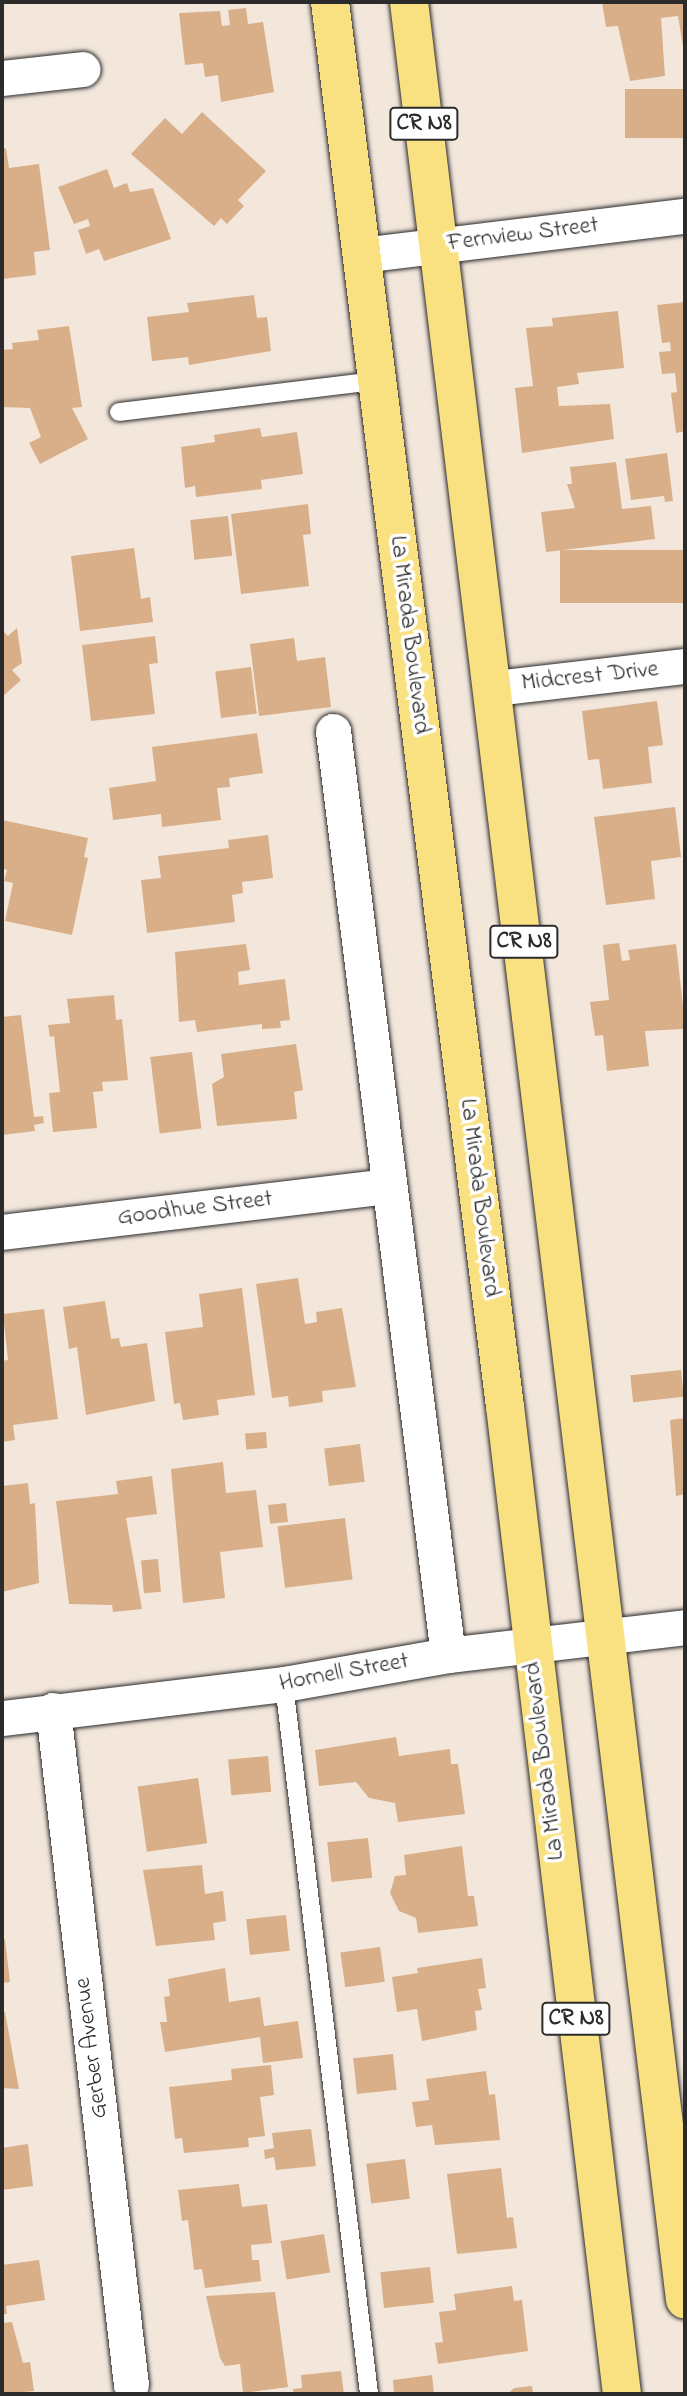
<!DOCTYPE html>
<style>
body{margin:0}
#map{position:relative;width:687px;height:2396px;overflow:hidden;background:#f3e7dc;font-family:"Indie Flower",sans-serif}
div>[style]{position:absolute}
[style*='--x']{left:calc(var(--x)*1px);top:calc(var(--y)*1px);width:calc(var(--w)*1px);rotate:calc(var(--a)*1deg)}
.building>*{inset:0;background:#d8af89;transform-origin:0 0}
.roads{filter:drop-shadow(0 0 2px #2b2b2b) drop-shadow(0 0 2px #2b2b2b)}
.lane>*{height:18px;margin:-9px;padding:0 9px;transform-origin:9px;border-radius:9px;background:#fff}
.street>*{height:35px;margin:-17.5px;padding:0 17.5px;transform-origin:17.5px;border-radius:17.5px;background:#fff}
.primary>*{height:38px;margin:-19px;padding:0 19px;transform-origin:19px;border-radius:19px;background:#f9e181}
span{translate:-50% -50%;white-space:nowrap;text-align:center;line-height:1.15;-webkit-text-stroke:7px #fff;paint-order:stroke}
.shield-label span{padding:2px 5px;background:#fff;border:2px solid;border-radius:5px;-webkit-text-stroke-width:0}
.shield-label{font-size:23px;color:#2b2b2b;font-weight:700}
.street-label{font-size:24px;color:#2b2b2b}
.frame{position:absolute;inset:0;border:4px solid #2b2b2b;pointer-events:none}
</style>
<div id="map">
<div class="building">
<i style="clip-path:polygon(602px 2px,685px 2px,685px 59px,678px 16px,661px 18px,665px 76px,630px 81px,618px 26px,606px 27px)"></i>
<i style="clip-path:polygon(246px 8px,248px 24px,263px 22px,274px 92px,221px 102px,218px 75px,205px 77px,203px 63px,185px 65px,179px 13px,220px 11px,222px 26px,230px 25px,228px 10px)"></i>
<i style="left:685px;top:89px;width:49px;height:60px;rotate:90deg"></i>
<i style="clip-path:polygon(202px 112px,266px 171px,238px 200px,244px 206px,227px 224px,221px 218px,214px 226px,131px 154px,165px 118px,182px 134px)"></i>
<i style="clip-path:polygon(6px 148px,9px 168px,39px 164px,50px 250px,34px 252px,36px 275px,2px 279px,2px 149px)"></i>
<i style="clip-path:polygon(107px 169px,114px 188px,127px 183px,130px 192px,153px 188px,171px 239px,104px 261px,99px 249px,86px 254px,78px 230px,90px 226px,88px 219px,74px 224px,58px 187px)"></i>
<i style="clip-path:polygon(254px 295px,257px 318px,267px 317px,271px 351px,189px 365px,188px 357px,152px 361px,147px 317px,189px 312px,187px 303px)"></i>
<i style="clip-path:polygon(685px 302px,685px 431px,676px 433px,671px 393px,677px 392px,675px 373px,662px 374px,659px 352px,671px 351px,670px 342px,662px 343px,657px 305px)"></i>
<i style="clip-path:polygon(618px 311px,624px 368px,577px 373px,579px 384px,557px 387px,559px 406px,610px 404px,614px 439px,522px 453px,515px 388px,533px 386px,526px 328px,553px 326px,552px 318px)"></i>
<i style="clip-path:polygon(69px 326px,82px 407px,72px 408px,88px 439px,40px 464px,29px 443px,41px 437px,30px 408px,2px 407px,2px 350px,13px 349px,12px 343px,39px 340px,37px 330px)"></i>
<i style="clip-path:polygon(260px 428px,262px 437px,297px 432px,303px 474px,261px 480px,262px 489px,196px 497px,195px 486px,185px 488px,181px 447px,215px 442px,214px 435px)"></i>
<i style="clip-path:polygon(667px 453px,673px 501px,665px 502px,664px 496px,631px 500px,625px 459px)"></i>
<i style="clip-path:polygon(616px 462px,622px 509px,651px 506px,655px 539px,546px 552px,541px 512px,575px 508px,567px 484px,572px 484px,570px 467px)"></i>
<i style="clip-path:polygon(308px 504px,311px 534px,303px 535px,309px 586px,241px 594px,231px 514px)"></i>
<i style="left:228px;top:516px;width:40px;height:38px;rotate:84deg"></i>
<i style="clip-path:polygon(134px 548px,141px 599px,150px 597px,153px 622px,80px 631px,71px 556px)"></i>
<i style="left:685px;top:550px;width:53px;height:125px;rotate:90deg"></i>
<i style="clip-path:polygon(17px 628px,22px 663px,12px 670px,21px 680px,2px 697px,2px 630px,8px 636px)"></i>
<i style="clip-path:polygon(155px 636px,158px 663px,149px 664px,155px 714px,91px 721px,82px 645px)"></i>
<i style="clip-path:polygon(294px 638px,297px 661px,325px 657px,331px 707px,259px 716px,250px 644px)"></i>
<i style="left:251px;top:667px;width:47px;height:36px;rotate:83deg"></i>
<i style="clip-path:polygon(657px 701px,663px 745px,648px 747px,652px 783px,603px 789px,599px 759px,588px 760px,582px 711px)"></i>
<i style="clip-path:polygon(257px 733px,263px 773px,229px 778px,230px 787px,217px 788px,221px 820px,162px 827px,161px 814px,113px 820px,109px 788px,156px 781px,152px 747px)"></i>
<i style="clip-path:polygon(675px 807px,681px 857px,651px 861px,655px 899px,606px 905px,594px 817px)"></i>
<i style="clip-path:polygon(2px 820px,88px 838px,84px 857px,88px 858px,72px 935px,5px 921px,13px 883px,4px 881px,7px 870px,2px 868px)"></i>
<i style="clip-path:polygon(268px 835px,273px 878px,242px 882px,243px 893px,232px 895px,235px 922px,147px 933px,141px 880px,161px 878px,158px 856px,229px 848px,228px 840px)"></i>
<i style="clip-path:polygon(619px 943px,622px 961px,630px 960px,628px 950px,676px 944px,685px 1024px,683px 1029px,645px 1031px,649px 1066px,607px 1071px,603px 1035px,595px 1036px,590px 1002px,609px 1000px,603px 945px)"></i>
<i style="clip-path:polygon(246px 944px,250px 970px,238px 972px,239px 985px,285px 979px,290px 1020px,280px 1021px,281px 1028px,262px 1029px,262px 1024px,197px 1032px,195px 1020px,179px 1022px,175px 952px)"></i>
<i style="clip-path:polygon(114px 995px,116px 1020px,122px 1019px,128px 1080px,102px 1082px,103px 1091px,93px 1092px,97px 1128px,53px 1132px,49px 1093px,60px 1092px,54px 1036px,50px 1037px,48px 1025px,70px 1023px,67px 999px)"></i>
<i style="clip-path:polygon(21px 1015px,34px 1117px,43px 1116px,44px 1123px,34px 1125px,35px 1131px,2px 1135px,2px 1017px)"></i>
<i style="clip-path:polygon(296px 1044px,303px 1090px,294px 1092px,297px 1119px,217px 1126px,212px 1084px,224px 1077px,221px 1054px)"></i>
<i style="left:192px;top:1052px;width:77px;height:42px;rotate:83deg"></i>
<i style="clip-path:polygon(298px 1278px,305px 1324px,317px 1322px,316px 1312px,342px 1308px,356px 1387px,322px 1391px,323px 1402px,289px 1407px,288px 1396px,272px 1398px,256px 1284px)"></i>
<i style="clip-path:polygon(242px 1288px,255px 1395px,217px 1400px,219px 1415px,183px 1420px,180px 1403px,174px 1404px,165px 1332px,203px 1327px,199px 1294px)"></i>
<i style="clip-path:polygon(105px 1301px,111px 1339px,119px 1338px,121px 1347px,147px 1343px,155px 1401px,86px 1415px,77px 1347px,69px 1349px,63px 1307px)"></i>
<i style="clip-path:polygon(44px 1309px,58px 1419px,13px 1425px,15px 1440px,2px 1442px,2px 1361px,8px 1360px,3px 1314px)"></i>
<i style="left:681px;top:1370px;width:27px;height:51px;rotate:84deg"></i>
<i style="clip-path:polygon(685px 1418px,685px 1494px,676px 1496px,670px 1420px)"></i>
<i style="left:266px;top:1432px;width:16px;height:21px;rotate:86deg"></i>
<i style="left:360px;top:1444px;width:38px;height:36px;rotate:83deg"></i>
<i style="clip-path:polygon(223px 1462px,226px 1493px,256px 1490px,263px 1547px,220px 1552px,225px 1598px,183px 1603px,171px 1469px)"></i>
<i style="clip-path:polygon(152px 1476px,157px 1514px,126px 1518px,142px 1609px,113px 1612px,112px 1605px,69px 1604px,56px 1501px,118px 1494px,116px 1481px)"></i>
<i style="clip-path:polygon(28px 1483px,30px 1504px,35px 1503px,39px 1583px,2px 1592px,2px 1486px)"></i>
<i style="left:286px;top:1503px;width:19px;height:18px;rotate:84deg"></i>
<i style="left:345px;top:1518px;width:62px;height:68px;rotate:83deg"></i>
<i style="left:158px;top:1559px;width:33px;height:17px;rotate:85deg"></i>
<i style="clip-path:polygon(396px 1737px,399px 1756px,450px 1749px,451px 1764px,458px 1764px,465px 1814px,398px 1822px,395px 1803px,369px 1798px,356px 1782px,319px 1786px,315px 1750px)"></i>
<i style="left:268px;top:1756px;width:36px;height:40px;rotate:85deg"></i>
<i style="left:198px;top:1778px;width:66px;height:61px;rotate:82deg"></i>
<i style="left:368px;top:1838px;width:40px;height:41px;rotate:84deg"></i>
<i style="clip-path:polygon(462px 1846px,468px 1896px,474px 1896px,478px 1926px,418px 1933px,416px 1918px,399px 1911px,390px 1893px,395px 1876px,406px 1875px,404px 1855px)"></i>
<i style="clip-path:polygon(202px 1865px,205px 1894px,223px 1891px,226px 1921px,213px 1923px,215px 1940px,156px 1946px,143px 1870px)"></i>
<i style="left:286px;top:1915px;width:36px;height:40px;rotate:84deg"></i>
<i style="clip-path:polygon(5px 1939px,10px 1982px,2px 1983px,2px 1940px)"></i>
<i style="left:380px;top:1947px;width:35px;height:40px;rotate:82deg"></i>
<i style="clip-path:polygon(482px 1958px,486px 1988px,478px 1989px,482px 2010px,475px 2011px,477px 2030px,422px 2041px,417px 2009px,397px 2012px,392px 1977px,418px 1973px,417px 1968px)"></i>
<i style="clip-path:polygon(225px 1968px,229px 2002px,260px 1997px,264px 2026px,298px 2021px,303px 2058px,263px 2063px,260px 2037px,165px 2052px,160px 2022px,167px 2022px,164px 1997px,170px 1996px,168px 1979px)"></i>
<i style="clip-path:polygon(2px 2012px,5px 2012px,19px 2089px,2px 2088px)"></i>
<i style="left:393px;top:2054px;width:36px;height:40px;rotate:84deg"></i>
<i style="clip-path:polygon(271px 2065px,274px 2095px,260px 2097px,265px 2136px,248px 2138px,249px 2147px,184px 2153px,182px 2138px,175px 2139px,169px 2087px,232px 2080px,231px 2069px)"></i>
<i style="clip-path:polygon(486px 2071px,489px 2095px,495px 2094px,500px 2140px,435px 2145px,432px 2125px,416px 2127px,412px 2102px,429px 2100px,426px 2079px)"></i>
<i style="clip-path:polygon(311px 2129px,316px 2166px,276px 2170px,274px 2157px,265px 2159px,264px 2150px,274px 2148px,272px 2133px)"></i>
<i style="clip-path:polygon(28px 2144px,33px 2186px,2px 2190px,2px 2148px)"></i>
<i style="left:405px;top:2159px;width:40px;height:39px;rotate:83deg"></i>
<i style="clip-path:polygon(501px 2168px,507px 2218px,513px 2217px,517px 2248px,457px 2254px,447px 2174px)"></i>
<i style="clip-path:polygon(239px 2184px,242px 2207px,267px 2204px,272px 2243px,251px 2245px,252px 2260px,259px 2260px,261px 2281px,205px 2288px,202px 2269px,194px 2270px,188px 2220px,182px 2221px,178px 2190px)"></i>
<i style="left:324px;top:2234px;width:39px;height:44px;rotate:81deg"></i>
<i style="clip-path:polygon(39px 2260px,45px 2300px,6px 2306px,7px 2314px,2px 2314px,2px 2265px)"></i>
<i style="left:430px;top:2267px;width:36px;height:50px;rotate:84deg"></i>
<i style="clip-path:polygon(512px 2286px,514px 2301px,522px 2300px,528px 2351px,438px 2364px,435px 2343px,443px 2342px,439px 2312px,456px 2310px,454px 2294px)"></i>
<i style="clip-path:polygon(275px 2292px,288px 2387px,243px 2393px,240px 2364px,225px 2366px,220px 2358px,206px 2296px)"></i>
<i style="clip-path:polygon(12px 2322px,23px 2363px,30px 2362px,34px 2391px,2px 2394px,2px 2323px)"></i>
<i style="clip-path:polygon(341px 2371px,344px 2394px,294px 2394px,293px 2389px,302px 2388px,301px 2375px)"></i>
<i style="clip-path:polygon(432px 2375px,434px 2394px,394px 2394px,393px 2380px)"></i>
<i style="clip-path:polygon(532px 2386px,533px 2394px,508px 2394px,514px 2388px)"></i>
</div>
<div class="roads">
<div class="lane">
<i style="--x:119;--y:412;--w:260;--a:-6.9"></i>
<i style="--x:284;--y:1684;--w:715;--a:83.17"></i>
</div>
<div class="street">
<i style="--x:2;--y:78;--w:81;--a:-6.3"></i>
<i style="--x:361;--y:255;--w:326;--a:-6.9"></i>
<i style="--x:494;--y:688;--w:192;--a:-6.6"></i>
<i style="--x:333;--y:731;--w:931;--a:82.91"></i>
<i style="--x:2;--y:1232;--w:389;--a:-6.8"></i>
<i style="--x:53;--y:1710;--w:679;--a:83.41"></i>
<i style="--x:2;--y:1718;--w:284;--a:-6.9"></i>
<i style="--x:284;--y:1684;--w:167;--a:-10"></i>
<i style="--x:448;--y:1655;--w:239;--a:-6.7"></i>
</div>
<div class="primary">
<i style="--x:330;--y:2;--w:1415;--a:82.9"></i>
<i style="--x:505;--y:1406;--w:995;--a:83.25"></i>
<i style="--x:409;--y:2;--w:2314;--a:83.15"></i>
</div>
</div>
<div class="shield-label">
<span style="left:424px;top:124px">CR N8</span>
<span style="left:524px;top:942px">CR N8</span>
<span style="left:576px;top:2019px">CR N8</span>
</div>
<div class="street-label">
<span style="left:523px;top:235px;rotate:-7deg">Fernview Street</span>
<span style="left:409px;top:635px;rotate:83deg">La Mirada Boulevard</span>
<span style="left:590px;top:677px;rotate:-6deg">Midcrest Drive</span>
<span style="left:479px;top:1198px;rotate:83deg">La Mirada Boulevard</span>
<span style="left:195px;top:1209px;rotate:-7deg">Goodhue Street</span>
<span style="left:344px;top:1673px;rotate:-10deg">Hornell Street</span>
<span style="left:545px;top:1761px;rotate:-97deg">La Mirada Boulevard</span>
<span style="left:92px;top:2048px;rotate:-97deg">Gerber Avenue</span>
</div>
<div class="frame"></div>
</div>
